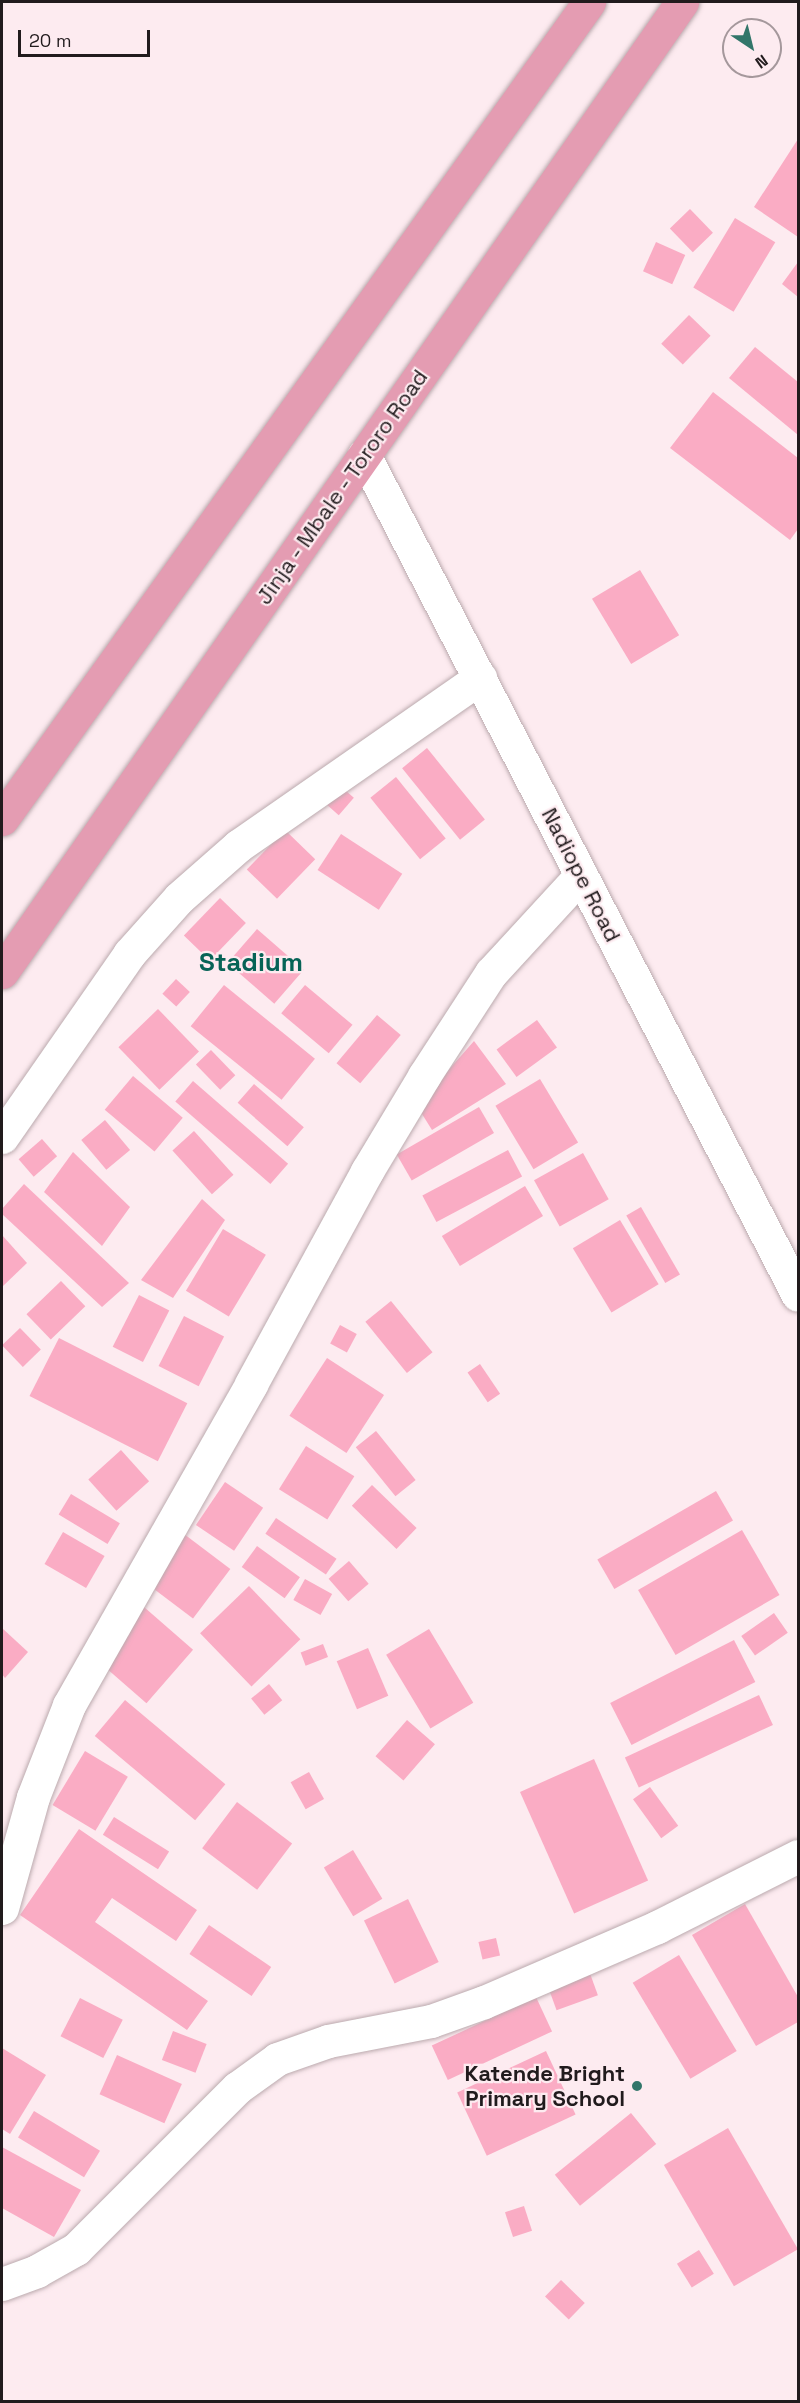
<!DOCTYPE html>
<style>
body{margin:0}
#map{position:relative;width:800px;height:2403px;overflow:hidden;background:#fdebf0;font-family:"Space Grotesk",sans-serif}
div>[style]{position:absolute}
[style*='--x']{left:calc(var(--x)*1px);top:calc(var(--y)*1px);width:calc(var(--w)*1px);rotate:calc(var(--a)*1deg)}
.building>*{inset:0;background:#faacc4;transform-origin:0 0}
.roads{filter:drop-shadow(0 0 2px #bbaaae) drop-shadow(0 0 2px #bbaaae)}
.minor>*{height:33px;margin:-16.5px;padding:0 16.5px;transform-origin:16.5px;border-radius:16.5px;background:#fff}
.highway>*{height:33px;margin:-16.5px;padding:0 16.5px;transform-origin:16.5px;border-radius:16.5px;background:#e49cb2}
.dots>*{width:16px;height:16px;translate:-50% -50%;box-sizing:border-box;border:3px solid #fdebf0;border-radius:50%}
span{translate:-50% -50%;white-space:nowrap;text-align:center;line-height:1.15;-webkit-text-stroke:4.5px #fdebf0;paint-order:stroke}
.street-label{font-size:22px;color:#211b1d}
.poi-label{font-size:22px;color:#211b1d;font-weight:700}
.right{translate:-100% -50%;text-align:right}
.quarter-label{font-size:26px;color:#076356;font-weight:700}
.frame{position:absolute;inset:0;border:3px solid #211b1d;pointer-events:none}
.north{position:absolute;left:722px;top:18px;width:60px;height:60px;box-sizing:border-box;background:#fdebf0;border:2px solid #a5989c;border-radius:50%;rotate:145deg;font-size:16px;font-weight:700;line-height:24px;text-align:center;color:#211b1d}
.north::after{content:'';display:block;margin:auto;width:21px;height:27px;background:#32766a;clip-path:polygon(50% 0,100% 100%,50% 72%,0 100%)}
.scale{position:absolute;left:18px;top:30px;width:132px;height:27px;box-sizing:border-box;border:3px solid #211b1d;border-top:0;padding-left:8px;font-size:18px;line-height:21px;white-space:nowrap;color:#211b1d;-webkit-text-stroke:4px #fdebf0;paint-order:stroke}
</style>
<div id="map">
<div class="building">
<i style="clip-path:polygon(798px 139px,798px 237px,754px 207px)"></i>
<i style="left:690px;top:209px;width:33px;height:28px;rotate:46deg"></i>
<i style="left:735px;top:218px;width:47px;height:81px;rotate:31deg"></i>
<i style="left:656px;top:242px;width:32px;height:32px;rotate:24deg"></i>
<i style="clip-path:polygon(798px 262px,798px 297px,782px 284px)"></i>
<i style="left:689px;top:315px;width:30px;height:40px;rotate:44deg"></i>
<i style="clip-path:polygon(755px 347px,798px 382px,798px 435px,729px 378px)"></i>
<i style="clip-path:polygon(713px 392px,798px 458px,798px 529px,790px 540px,670px 448px)"></i>
<i style="left:640px;top:570px;width:76px;height:56px;rotate:59deg"></i>
<i style="left:427px;top:748px;width:92px;height:32px;rotate:51deg"></i>
<i style="left:396px;top:777px;width:79px;height:33px;rotate:51deg"></i>
<i style="left:338px;top:784px;width:21px;height:23px;rotate:41deg"></i>
<i style="left:285px;top:830px;width:42px;height:55px;rotate:44deg"></i>
<i style="left:341px;top:834px;width:73px;height:43px;rotate:33deg"></i>
<i style="left:220px;top:898px;width:36px;height:52px;rotate:44deg"></i>
<i style="left:257px;top:929px;width:62px;height:45px;rotate:41deg"></i>
<i style="left:176px;top:979px;width:19px;height:20px;rotate:43deg"></i>
<i style="left:224px;top:985px;width:117px;height:53px;rotate:39deg"></i>
<i style="left:305px;top:985px;width:62px;height:37px;rotate:40deg"></i>
<i style="left:158px;top:1009px;width:59px;height:55px;rotate:46deg"></i>
<i style="left:377px;top:1015px;width:31px;height:63px;rotate:40deg"></i>
<i style="left:537px;top:1020px;width:34px;height:50px;rotate:54deg"></i>
<i style="clip-path:polygon(474px 1041px,506px 1084px,432px 1130px,417px 1106px)"></i>
<i style="left:211px;top:1050px;width:35px;height:21px;rotate:46deg"></i>
<i style="left:133px;top:1076px;width:65px;height:44px;rotate:40deg"></i>
<i style="left:540px;top:1079px;width:74px;height:52px;rotate:59deg"></i>
<i style="left:193px;top:1081px;width:126px;height:27px;rotate:41deg"></i>
<i style="left:254px;top:1084px;width:66px;height:25px;rotate:41deg"></i>
<i style="left:479px;top:1107px;width:30px;height:95px;rotate:60deg"></i>
<i style="left:105px;top:1120px;width:39px;height:31px;rotate:50deg"></i>
<i style="left:194px;top:1131px;width:59px;height:29px;rotate:48deg"></i>
<i style="left:42px;top:1139px;width:23px;height:31px;rotate:49deg"></i>
<i style="left:508px;top:1150px;width:30px;height:97px;rotate:62deg"></i>
<i style="clip-path:polygon(73px 1152px,130px 1207px,102px 1246px,44px 1192px)"></i>
<i style="left:583px;top:1153px;width:53px;height:56px;rotate:61deg"></i>
<i style="clip-path:polygon(24px 1184px,129px 1283px,102px 1307px,2px 1214px,2px 1209px)"></i>
<i style="left:525px;top:1186px;width:35px;height:97px;rotate:59deg"></i>
<i style="clip-path:polygon(202px 1199px,225px 1220px,173px 1298px,141px 1280px)"></i>
<i style="left:641px;top:1207px;width:78px;height:17px;rotate:60deg"></i>
<i style="left:620px;top:1220px;width:75px;height:55px;rotate:59deg"></i>
<i style="left:223px;top:1229px;width:50px;height:72px;rotate:31deg"></i>
<i style="clip-path:polygon(2px 1235px,27px 1263px,2px 1287px)"></i>
<i style="left:61px;top:1281px;width:35px;height:48px;rotate:46deg"></i>
<i style="left:139px;top:1295px;width:34px;height:58px;rotate:27deg"></i>
<i style="left:391px;top:1301px;width:66px;height:33px;rotate:51deg"></i>
<i style="left:184px;top:1316px;width:45px;height:56px;rotate:27deg"></i>
<i style="left:340px;top:1325px;width:19px;height:21px;rotate:28deg"></i>
<i style="left:20px;top:1328px;width:30px;height:25px;rotate:46deg"></i>
<i style="left:59px;top:1338px;width:144px;height:65px;rotate:27deg"></i>
<i style="left:327px;top:1358px;width:68px;height:69px;rotate:33deg"></i>
<i style="left:480px;top:1364px;width:36px;height:15px;rotate:56deg"></i>
<i style="left:376px;top:1431px;width:63px;height:26px;rotate:51deg"></i>
<i style="left:306px;top:1446px;width:57px;height:51px;rotate:32deg"></i>
<i style="left:121px;top:1450px;width:42px;height:44px;rotate:48deg"></i>
<i style="left:225px;top:1482px;width:46px;height:52px;rotate:34deg"></i>
<i style="left:372px;top:1485px;width:62px;height:29px;rotate:44deg"></i>
<i style="left:716px;top:1491px;width:34px;height:137px;rotate:60deg"></i>
<i style="left:71px;top:1494px;width:57px;height:24px;rotate:31deg"></i>
<i style="left:276px;top:1518px;width:73px;height:19px;rotate:34deg"></i>
<i style="left:742px;top:1530px;width:75px;height:120px;rotate:60deg"></i>
<i style="left:63px;top:1532px;width:48px;height:37px;rotate:30deg"></i>
<i style="left:184px;top:1534px;width:58px;height:62px;rotate:37deg"></i>
<i style="left:257px;top:1546px;width:53px;height:26px;rotate:36deg"></i>
<i style="left:349px;top:1561px;width:30px;height:27px;rotate:49deg"></i>
<i style="left:305px;top:1579px;width:31px;height:24px;rotate:29deg"></i>
<i style="left:249px;top:1586px;width:74px;height:68px;rotate:46deg"></i>
<i style="left:144px;top:1607px;width:65px;height:71px;rotate:41deg"></i>
<i style="left:774px;top:1613px;width:24px;height:40px;rotate:55deg"></i>
<i style="clip-path:polygon(2px 1628px,28px 1652px,5px 1678px,2px 1674px)"></i>
<i style="left:429px;top:1629px;width:86px;height:50px;rotate:59deg"></i>
<i style="left:734px;top:1640px;width:47px;height:139px;rotate:63deg"></i>
<i style="left:323px;top:1644px;width:14px;height:24px;rotate:69deg"></i>
<i style="left:368px;top:1648px;width:52px;height:34px;rotate:67deg"></i>
<i style="left:269px;top:1684px;width:21px;height:23px;rotate:51deg"></i>
<i style="left:759px;top:1695px;width:33px;height:148px;rotate:65deg"></i>
<i style="left:125px;top:1700px;width:131px;height:47px;rotate:40deg"></i>
<i style="left:407px;top:1720px;width:37px;height:48px;rotate:41deg"></i>
<i style="left:85px;top:1751px;width:50px;height:63px;rotate:31deg"></i>
<i style="left:594px;top:1759px;width:133px;height:81px;rotate:66deg"></i>
<i style="left:309px;top:1772px;width:31px;height:21px;rotate:61deg"></i>
<i style="left:650px;top:1787px;width:48px;height:21px;rotate:54deg"></i>
<i style="left:237px;top:1802px;width:69px;height:58px;rotate:37deg"></i>
<i style="left:114px;top:1817px;width:65px;height:21px;rotate:32deg"></i>
<i style="clip-path:polygon(79px 1829px,197px 1910px,176px 1941px,112px 1898px,95px 1922px,208px 2001px,187px 2030px,20px 1915px)"></i>
<i style="left:353px;top:1850px;width:57px;height:34px;rotate:59deg"></i>
<i style="left:408px;top:1899px;width:70px;height:49px;rotate:64deg"></i>
<i style="clip-path:polygon(745px 1904px,798px 1997px,798px 2022px,756px 2046px,692px 1935px)"></i>
<i style="left:209px;top:1925px;width:75px;height:35px;rotate:34deg"></i>
<i style="left:496px;top:1938px;width:18px;height:18px;rotate:77deg"></i>
<i style="left:679px;top:1955px;width:112px;height:54px;rotate:59deg"></i>
<i style="left:588px;top:1968px;width:29px;height:44px;rotate:70deg"></i>
<i style="left:536px;top:1997px;width:38px;height:115px;rotate:65deg"></i>
<i style="left:80px;top:1998px;width:48px;height:43px;rotate:27deg"></i>
<i style="left:173px;top:2031px;width:36px;height:31px;rotate:21deg"></i>
<i style="clip-path:polygon(2px 2048px,46px 2075px,10px 2134px,2px 2129px)"></i>
<i style="left:546px;top:2051px;width:70px;height:98px;rotate:65deg"></i>
<i style="left:117px;top:2055px;width:71px;height:43px;rotate:24deg"></i>
<i style="left:34px;top:2111px;width:77px;height:31px;rotate:31deg"></i>
<i style="left:631px;top:2113px;width:40px;height:98px;rotate:51deg"></i>
<i style="left:728px;top:2128px;width:140px;height:74px;rotate:60deg"></i>
<i style="clip-path:polygon(2px 2147px,81px 2190px,54px 2237px,2px 2208px)"></i>
<i style="left:524px;top:2206px;width:26px;height:20px;rotate:72deg"></i>
<i style="left:699px;top:2250px;width:28px;height:26px;rotate:58deg"></i>
<i style="left:561px;top:2280px;width:33px;height:23px;rotate:44deg"></i>
</div>
<div class="roads">
<div class="minor">
<i style="--x:364;--y:455;--w:945;--a:62.68"></i>
<i style="--x:2;--y:1137;--w:223;--a:-55.2"></i>
<i style="--x:129;--y:954;--w:75;--a:-48.2"></i>
<i style="--x:179;--y:898;--w:79;--a:-41.4"></i>
<i style="--x:238;--y:846;--w:295;--a:-34.8"></i>
<i style="--x:2;--y:1908;--w:115;--a:-74.4"></i>
<i style="--x:33;--y:1797;--w:99;--a:-68.6"></i>
<i style="--x:69;--y:1705;--w:369;--a:-60.4"></i>
<i style="--x:251;--y:1384;--w:243;--a:-61.4"></i>
<i style="--x:367;--y:1171;--w:111;--a:-59"></i>
<i style="--x:424;--y:1076;--w:123;--a:-57"></i>
<i style="--x:491;--y:973;--w:133;--a:-47.4"></i>
<i style="--x:2;--y:2284;--w:37;--a:-20"></i>
<i style="--x:37;--y:2271;--w:45;--a:-29.4"></i>
<i style="--x:76;--y:2249;--w:228;--a:-45"></i>
<i style="--x:237;--y:2088;--w:49;--a:-35.9"></i>
<i style="--x:277;--y:2059;--w:54;--a:-19.4"></i>
<i style="--x:328;--y:2041;--w:105;--a:-11"></i>
<i style="--x:431;--y:2021;--w:56;--a:-19.7"></i>
<i style="--x:484;--y:2002;--w:189;--a:-23.4"></i>
<i style="--x:657;--y:1927;--w:158;--a:-26.7"></i>
</div>
<div class="highway">
<i style="--x:2;--y:819;--w:1006;--a:-54.3"></i>
<i style="--x:2;--y:972;--w:1185;--a:-54.97"></i>
</div>
</div>
<div class="dots">
<i style="left:637px;top:2086px;background:#32766a"></i>
</div>
<div class="street-label">
<span style="left:342px;top:487px;rotate:-55deg">Jinja - Mbale - Tororo Road</span>
<span style="left:581px;top:875px;rotate:63deg">Nadiope Road</span>
</div>
<div class="poi-label">
<span class="right" style="left:625px;top:2086px">Katende Bright<br>Primary School</span>
</div>
<div class="quarter-label">
<span style="left:251px;top:963px">Stadium</span>
</div>
<div class="frame"></div>
<div class="north">N</div>
<div class="scale">20 m</div>
</div>
